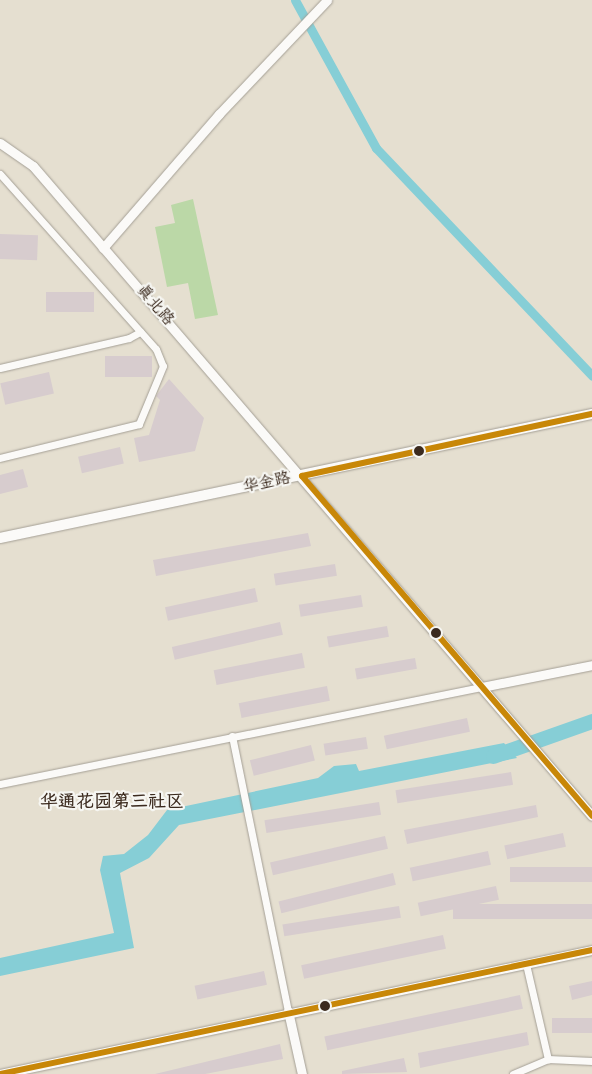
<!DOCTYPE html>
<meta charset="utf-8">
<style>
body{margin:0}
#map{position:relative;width:592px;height:1074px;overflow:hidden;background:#e5dfd0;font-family:Dekko,"LXGW WenKai TC",sans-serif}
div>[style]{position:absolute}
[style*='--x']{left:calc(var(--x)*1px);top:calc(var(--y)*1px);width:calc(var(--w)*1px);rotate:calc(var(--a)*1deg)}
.green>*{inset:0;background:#bbd8a7}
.water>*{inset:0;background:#86ced6}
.canal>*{height:9px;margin:-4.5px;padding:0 4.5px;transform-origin:4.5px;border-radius:4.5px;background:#86ced6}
.river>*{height:15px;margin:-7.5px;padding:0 7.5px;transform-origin:7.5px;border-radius:7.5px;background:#86ced6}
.building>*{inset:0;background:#d7ccce;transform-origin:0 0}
.roads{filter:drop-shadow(0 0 1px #a49f95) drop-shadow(0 0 1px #a49f95)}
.minor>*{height:7px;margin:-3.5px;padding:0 3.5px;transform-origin:3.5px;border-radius:3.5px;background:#fbfaf8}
.tertiary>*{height:9px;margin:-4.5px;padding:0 4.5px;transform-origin:4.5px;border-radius:4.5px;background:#fbfaf8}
.primary>*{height:10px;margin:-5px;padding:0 5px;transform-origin:5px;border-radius:5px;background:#fbfaf8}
.bus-1>*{height:6px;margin:-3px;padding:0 3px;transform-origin:3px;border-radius:3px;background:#c88708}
.dots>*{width:14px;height:14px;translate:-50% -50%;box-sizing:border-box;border:2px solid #f6f6f2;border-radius:50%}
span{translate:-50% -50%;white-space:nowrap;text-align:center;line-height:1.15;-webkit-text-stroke:4.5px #f6f6f2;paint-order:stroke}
.street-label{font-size:16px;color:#3b2a1e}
.neighbourhood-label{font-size:18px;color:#3b2a1e;font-weight:700}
</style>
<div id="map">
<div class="green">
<i style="clip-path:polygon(193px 199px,218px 315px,195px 319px,188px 283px,167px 287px,155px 227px,175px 223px,171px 205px)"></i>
</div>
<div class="water">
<i style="clip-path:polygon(504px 743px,517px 758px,179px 825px,149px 858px,120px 873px,134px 948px,0 976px,0 958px,114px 933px,100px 870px,103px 856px,124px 854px,148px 835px,167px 810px,318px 778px,334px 766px,356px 764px,359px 771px)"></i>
</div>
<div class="canal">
<i style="--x:295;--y:0;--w:169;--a:61.3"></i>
<i style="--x:376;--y:148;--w:314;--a:46.5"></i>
</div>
<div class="river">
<i style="--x:493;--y:756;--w:105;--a:-19.5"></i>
</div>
<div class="building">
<i style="left:0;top:234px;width:38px;height:25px;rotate:2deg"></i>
<i style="left:46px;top:292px;width:48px;height:20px"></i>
<i style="left:105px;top:356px;width:47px;height:21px"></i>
<i style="left:49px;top:372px;width:22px;height:50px;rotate:77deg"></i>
<i style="clip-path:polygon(169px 379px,204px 418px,195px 451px,139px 462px,134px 438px,149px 435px,160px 400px,156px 396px)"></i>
<i style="left:120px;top:447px;width:17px;height:43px;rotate:77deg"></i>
<i style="clip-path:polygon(23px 469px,28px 487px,0 494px,0 475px)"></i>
<i style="clip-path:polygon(308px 533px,311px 546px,156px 576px,153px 560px)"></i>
<i style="left:335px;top:564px;width:12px;height:62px;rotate:81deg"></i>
<i style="left:255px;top:588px;width:14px;height:92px;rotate:78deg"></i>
<i style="left:361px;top:595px;width:12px;height:63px;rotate:81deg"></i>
<i style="left:280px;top:622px;width:13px;height:111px;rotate:77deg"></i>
<i style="left:387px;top:626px;width:11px;height:61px;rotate:80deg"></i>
<i style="left:302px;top:653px;width:15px;height:90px;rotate:79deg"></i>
<i style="left:415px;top:658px;width:11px;height:61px;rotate:80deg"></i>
<i style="left:327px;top:686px;width:15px;height:90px;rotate:79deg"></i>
<i style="left:467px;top:718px;width:14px;height:85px;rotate:78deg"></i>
<i style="left:366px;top:737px;width:12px;height:43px;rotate:81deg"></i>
<i style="left:311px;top:745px;width:16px;height:63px;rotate:76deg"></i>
<i style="left:511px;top:772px;width:13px;height:117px;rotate:81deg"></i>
<i style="left:379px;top:802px;width:13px;height:116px;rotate:81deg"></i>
<i style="clip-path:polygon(536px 805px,538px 817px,407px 844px,404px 830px)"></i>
<i style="left:563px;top:833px;width:14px;height:60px;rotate:78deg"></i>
<i style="left:385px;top:836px;width:13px;height:118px;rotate:77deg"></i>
<i style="left:488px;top:851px;width:14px;height:80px;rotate:78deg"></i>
<i style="left:592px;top:867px;width:15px;height:82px;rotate:90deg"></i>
<i style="left:393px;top:873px;width:12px;height:118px;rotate:76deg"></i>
<i style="left:496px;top:886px;width:14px;height:80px;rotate:78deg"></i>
<i style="left:592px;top:904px;width:15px;height:139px;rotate:90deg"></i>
<i style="left:399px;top:906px;width:12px;height:118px;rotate:81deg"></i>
<i style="left:443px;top:935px;width:14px;height:145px;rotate:78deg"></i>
<i style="left:264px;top:971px;width:14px;height:71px;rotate:78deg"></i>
<i style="clip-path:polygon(592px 981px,592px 995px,572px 1000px,569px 986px)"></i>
<i style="left:520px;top:995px;width:14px;height:200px;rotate:78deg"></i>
<i style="left:592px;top:1018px;width:15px;height:40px;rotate:90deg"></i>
<i style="clip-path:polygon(527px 1032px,529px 1045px,420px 1068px,418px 1053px)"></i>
<i style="clip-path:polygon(280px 1044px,283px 1059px,205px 1074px,155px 1074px)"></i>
<i style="clip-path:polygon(404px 1058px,407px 1072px,342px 1074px,342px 1071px)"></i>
</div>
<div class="roads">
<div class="minor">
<i style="--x:0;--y:174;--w:234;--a:48.3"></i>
<i style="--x:156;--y:349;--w:18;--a:68"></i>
<i style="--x:163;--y:366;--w:63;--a:112.5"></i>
<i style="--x:139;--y:424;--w:143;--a:166.3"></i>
<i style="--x:0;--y:368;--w:132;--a:-13.1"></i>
<i style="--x:129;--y:338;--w:13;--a:-29"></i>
<i style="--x:232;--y:736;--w:281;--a:78.5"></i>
<i style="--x:0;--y:784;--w:492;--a:-11.4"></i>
<i style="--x:526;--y:964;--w:98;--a:77"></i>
<i style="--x:513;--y:1074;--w:38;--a:-23"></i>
<i style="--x:548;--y:1059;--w:44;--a:2.6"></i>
</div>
<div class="tertiary">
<i style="--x:0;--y:143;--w:40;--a:34.9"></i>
<i style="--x:33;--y:166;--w:857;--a:49.3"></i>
<i style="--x:103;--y:248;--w:177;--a:-49.1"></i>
<i style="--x:219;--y:114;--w:157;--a:-46.5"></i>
<i style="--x:482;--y:687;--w:112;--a:-11.3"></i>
<i style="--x:288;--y:1011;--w:65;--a:77.5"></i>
<i style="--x:0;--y:1074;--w:605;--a:-11.83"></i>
</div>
<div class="primary">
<i style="--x:0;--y:538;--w:605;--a:-11.83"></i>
</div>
</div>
<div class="bus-1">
<i style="--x:302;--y:476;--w:447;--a:49.5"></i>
<i style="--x:302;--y:476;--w:297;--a:-12.1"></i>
<i style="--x:0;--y:1074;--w:605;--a:-11.83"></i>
</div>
<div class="dots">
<i style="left:419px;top:451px;background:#3b2a1e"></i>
<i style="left:436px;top:633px;background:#3b2a1e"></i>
<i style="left:325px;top:1006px;background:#3b2a1e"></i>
</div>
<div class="street-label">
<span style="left:154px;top:306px;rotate:49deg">真北路</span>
<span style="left:267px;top:484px;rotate:-12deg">华金路</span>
</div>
<div class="neighbourhood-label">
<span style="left:112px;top:804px">华通花园第三社区</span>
</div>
</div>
